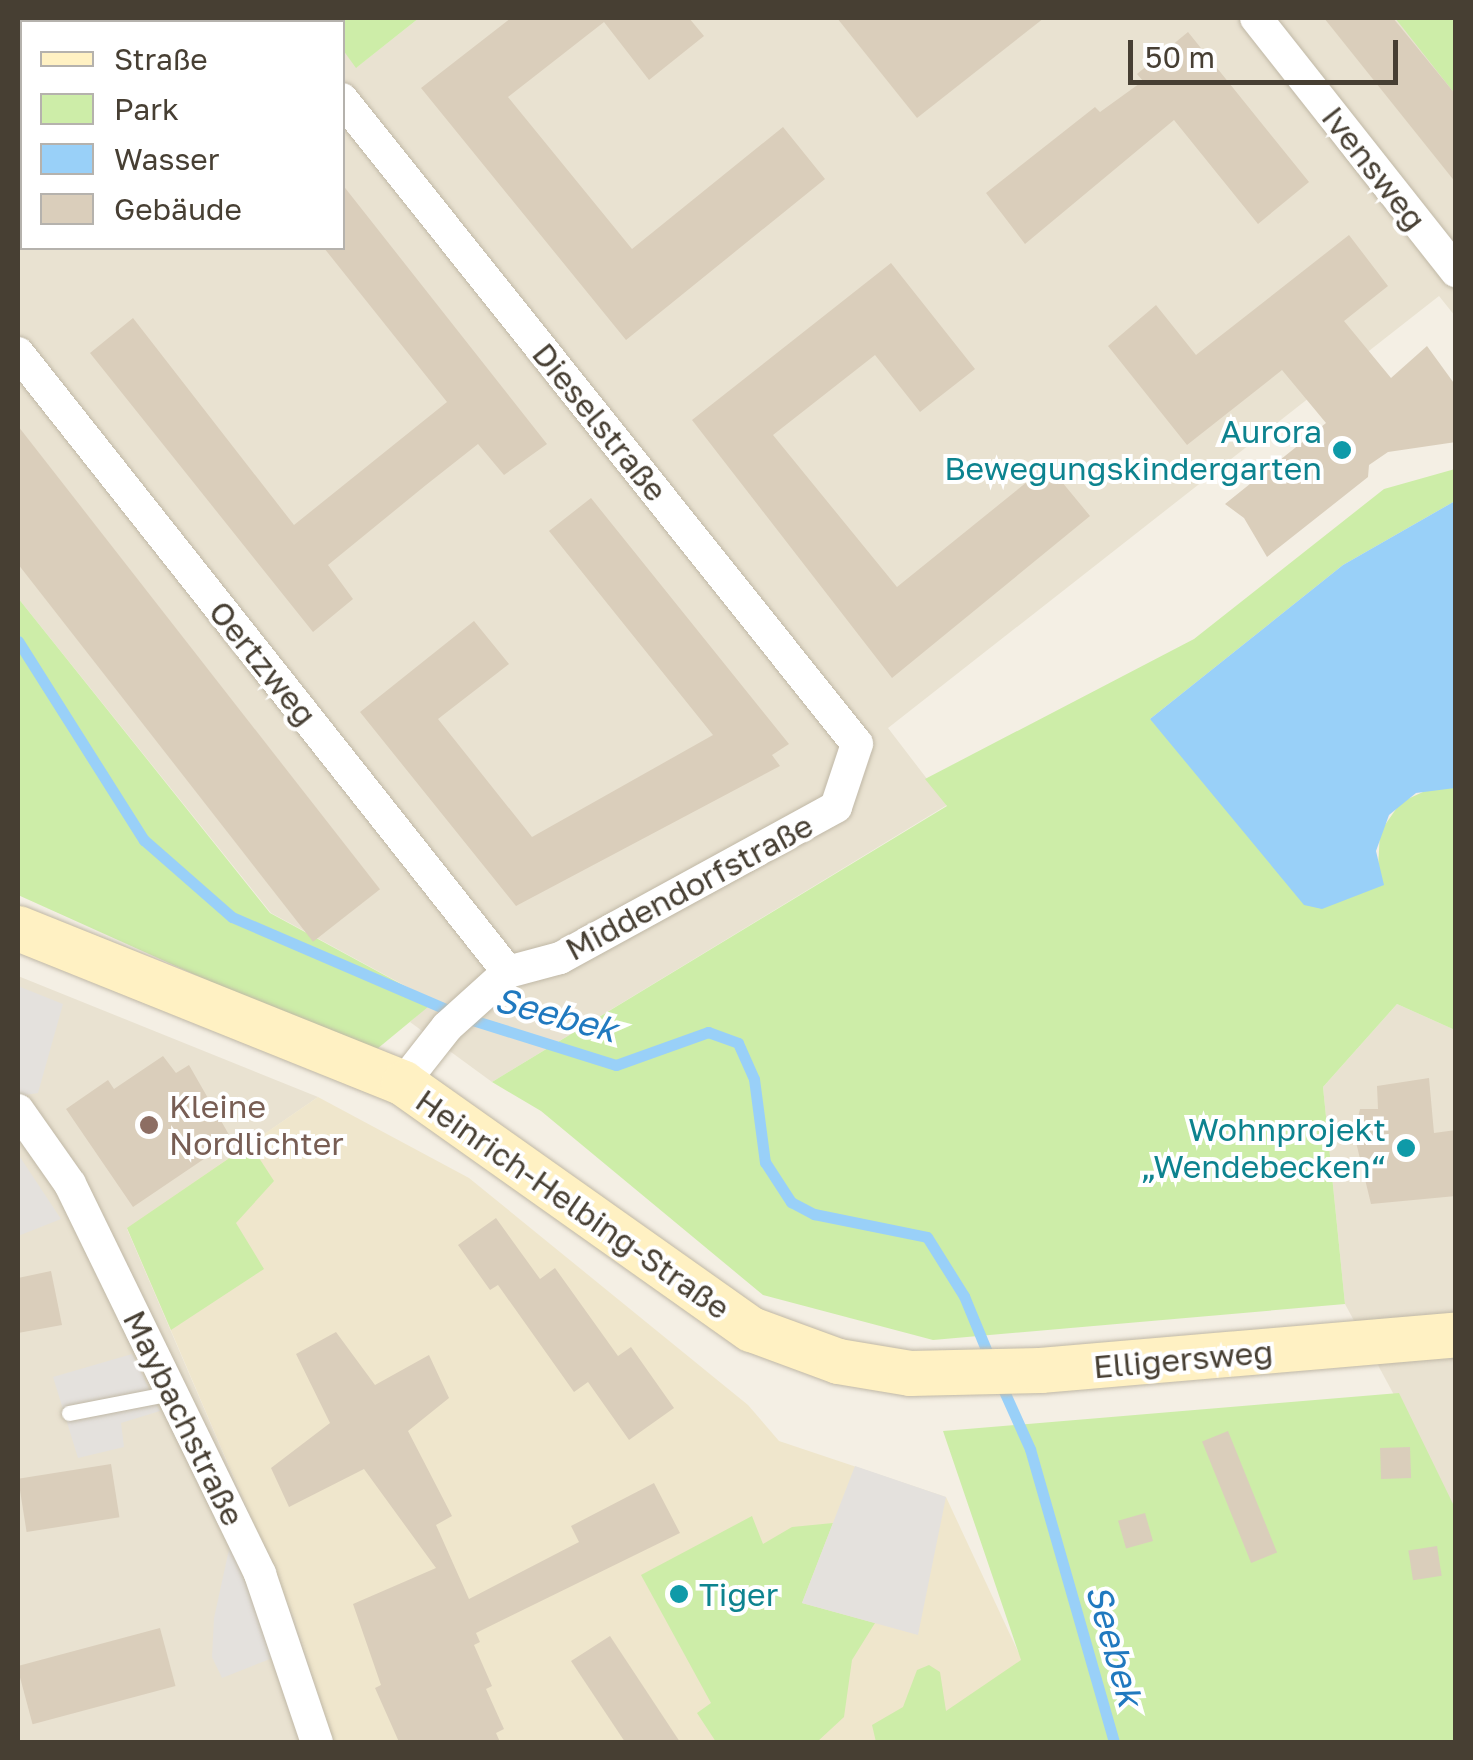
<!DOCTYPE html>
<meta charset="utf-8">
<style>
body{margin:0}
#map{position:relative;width:1473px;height:1760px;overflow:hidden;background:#f4efe4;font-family:"Golos Text",sans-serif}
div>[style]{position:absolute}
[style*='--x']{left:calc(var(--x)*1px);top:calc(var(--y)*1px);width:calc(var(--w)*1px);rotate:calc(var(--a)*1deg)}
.residential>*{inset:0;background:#e9e2d1}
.education>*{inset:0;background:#efe6cc}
.green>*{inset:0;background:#cdeda8}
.parking>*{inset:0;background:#e4e1dd}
.water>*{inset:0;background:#99d0f8}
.stream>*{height:11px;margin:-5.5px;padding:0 5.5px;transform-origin:5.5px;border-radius:5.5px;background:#99d0f8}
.building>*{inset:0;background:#dacebb;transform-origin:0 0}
.roads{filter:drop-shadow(0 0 2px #c0b8a6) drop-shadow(0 0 2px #c0b8a6)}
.lane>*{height:15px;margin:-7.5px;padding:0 7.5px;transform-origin:7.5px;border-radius:7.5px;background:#fff}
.street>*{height:32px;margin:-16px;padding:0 16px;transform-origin:16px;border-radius:16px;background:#fff}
.secondary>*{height:45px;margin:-22.5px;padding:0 22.5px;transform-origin:22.5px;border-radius:22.5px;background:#fff1c3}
.dots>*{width:28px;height:28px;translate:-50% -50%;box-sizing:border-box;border:5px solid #fff;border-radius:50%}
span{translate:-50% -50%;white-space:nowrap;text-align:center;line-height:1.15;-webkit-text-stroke:8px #fff;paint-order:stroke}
.street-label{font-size:32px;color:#473f33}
.culture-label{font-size:32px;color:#0d838f}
.right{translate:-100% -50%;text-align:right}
.left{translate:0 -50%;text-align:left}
.education-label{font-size:32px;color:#785e54}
.water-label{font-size:35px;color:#2079bf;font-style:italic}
.frame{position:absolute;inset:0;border:20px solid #473f33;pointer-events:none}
.legend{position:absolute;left:20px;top:20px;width:325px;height:230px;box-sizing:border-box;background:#fff;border:2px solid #b5b2ad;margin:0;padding:12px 18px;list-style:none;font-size:30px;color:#473f33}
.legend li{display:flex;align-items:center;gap:20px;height:50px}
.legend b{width:50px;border:2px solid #b5b2ad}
.scale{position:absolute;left:1128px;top:40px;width:270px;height:45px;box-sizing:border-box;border:5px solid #473f33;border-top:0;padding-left:12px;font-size:30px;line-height:35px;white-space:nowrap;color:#473f33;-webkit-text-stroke:8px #fff;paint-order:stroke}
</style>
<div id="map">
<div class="residential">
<i style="clip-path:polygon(18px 18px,321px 22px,22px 22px,22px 248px,342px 248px,343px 50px,357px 67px,419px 18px,1455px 18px,1455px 316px,1439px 296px,888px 728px,947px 805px,492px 1082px,410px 1022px,433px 1001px,271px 913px,18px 598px)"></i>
<i style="clip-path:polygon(18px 976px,318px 1097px,127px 1229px,295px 1620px,333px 1742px,18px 1742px)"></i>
<i style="clip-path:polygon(1397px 1004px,1455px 1030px,1455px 1508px,1345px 1304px,1323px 1087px)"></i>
</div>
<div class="education">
<i style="clip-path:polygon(318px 1097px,469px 1178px,748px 1405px,779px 1441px,946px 1497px,1022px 1660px,1043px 1742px,333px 1742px,295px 1620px,127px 1228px)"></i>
</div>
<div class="green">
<i style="clip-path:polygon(58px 18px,63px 22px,22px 22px,22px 113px,18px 19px)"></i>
<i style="clip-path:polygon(317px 18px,419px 18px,356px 68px,343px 50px,342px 22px)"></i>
<i style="clip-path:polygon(1395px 18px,1455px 18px,1455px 94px,1403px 28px)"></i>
<i style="clip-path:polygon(1455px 469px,1455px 501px,1343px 565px,1150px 719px,1378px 868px,1380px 832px,1401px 802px,1434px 787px,1455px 788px,1455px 1030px,1397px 1004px,1323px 1087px,1345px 1304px,933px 1340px,763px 1295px,541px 1111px,492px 1082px,947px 806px,925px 779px,1194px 639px,1384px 489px)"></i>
<i style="clip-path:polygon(18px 598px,270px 913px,434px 1002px,371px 1054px,18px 895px)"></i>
<i style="clip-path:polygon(250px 1144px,274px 1181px,236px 1223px,264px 1269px,171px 1330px,127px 1228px)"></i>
<i style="clip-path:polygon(1399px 1393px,1455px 1508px,1455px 1742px,876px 1742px,872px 1725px,903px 1707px,917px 1670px,929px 1665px,940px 1672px,946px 1711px,1021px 1660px,943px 1431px)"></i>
<i style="clip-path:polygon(752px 1516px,763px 1544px,792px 1527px,833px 1523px,802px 1603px,875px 1623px,852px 1660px,844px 1717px,817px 1742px,716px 1742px,697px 1713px,711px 1703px,641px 1575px)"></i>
</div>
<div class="parking">
<i style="clip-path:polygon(18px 986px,63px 1004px,38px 1093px,19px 1096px)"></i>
<i style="clip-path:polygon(18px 1154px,61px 1219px,18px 1236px)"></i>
<i style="clip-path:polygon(132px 1354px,160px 1411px,121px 1423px,124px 1447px,78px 1458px,53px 1377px)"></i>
<i style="clip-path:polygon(855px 1466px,946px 1497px,918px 1635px,802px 1603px)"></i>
<i style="clip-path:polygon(230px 1545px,275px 1657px,222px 1678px,212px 1657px,214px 1618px)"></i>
</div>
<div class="water">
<i style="clip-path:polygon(1455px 501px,1455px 788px,1416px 793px,1389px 815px,1376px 851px,1384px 885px,1322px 909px,1304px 905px,1150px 719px,1343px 565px)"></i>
</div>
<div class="stream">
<i style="--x:18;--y:641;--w:236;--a:57.7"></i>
<i style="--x:144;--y:840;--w:117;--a:41.2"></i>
<i style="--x:232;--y:917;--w:255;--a:23.3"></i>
<i style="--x:466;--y:1018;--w:157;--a:17.4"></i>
<i style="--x:616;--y:1065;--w:98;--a:-19.7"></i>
<i style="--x:708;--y:1032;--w:32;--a:20"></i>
<i style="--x:738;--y:1043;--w:39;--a:66"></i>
<i style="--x:754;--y:1079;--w:84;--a:82.5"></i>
<i style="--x:765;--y:1162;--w:48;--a:57"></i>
<i style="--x:791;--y:1202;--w:26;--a:28"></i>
<i style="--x:814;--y:1214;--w:115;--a:11.5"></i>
<i style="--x:927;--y:1237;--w:70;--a:57.9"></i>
<i style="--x:964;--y:1296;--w:68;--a:67.6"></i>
<i style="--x:999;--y:1380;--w:76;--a:65.8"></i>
<i style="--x:1030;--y:1449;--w:305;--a:74"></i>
</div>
<div class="building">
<i style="clip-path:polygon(511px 18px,689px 18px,704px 36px,649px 80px,604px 22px,508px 97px,632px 249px,783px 127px,825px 179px,626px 340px,421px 88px)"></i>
<i style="clip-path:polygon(837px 18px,1044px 18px,917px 118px)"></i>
<i style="clip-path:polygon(1324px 18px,1393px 18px,1456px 95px,1456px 183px)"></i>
<i style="clip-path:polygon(1188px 32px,1309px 182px,1258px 224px,1174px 120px,1025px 244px,986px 193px,1095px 107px,1100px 112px,1143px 81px,1137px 74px)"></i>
<i style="clip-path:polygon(342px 184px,547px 444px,504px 475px,478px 444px,426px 485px,328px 565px,353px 599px,313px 632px,90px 353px,133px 318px,294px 525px,447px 402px,324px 248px,342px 248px)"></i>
<i style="clip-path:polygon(1349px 235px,1388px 286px,1344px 321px,1391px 378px,1427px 346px,1456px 386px,1456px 442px,1388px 452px,1369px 465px,1368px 477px,1267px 557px,1244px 518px,1225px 504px,1326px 423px,1282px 370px,1187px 445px,1108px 346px,1156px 305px,1196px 355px)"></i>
<i style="clip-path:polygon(891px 263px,975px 369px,920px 412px,875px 355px,773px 435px,897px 587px,1048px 465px,1090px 516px,892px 678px,692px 420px)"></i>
<i style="left:18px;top:426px;width:588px;height:85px;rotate:52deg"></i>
<i style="clip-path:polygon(591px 498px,789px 744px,772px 755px,780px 766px,516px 906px,360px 712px,474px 621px,509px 664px,438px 719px,532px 837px,713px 735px,549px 531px)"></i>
<i style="clip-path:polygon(163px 1056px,176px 1073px,189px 1065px,232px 1140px,133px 1207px,66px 1109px,108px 1080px,114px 1089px)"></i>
<i style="clip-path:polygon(1429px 1078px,1434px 1133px,1456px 1130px,1456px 1196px,1371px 1204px,1354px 1134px,1360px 1109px,1378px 1109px,1377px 1086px)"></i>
<i style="clip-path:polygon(496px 1218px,540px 1279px,555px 1268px,618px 1356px,631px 1347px,674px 1408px,629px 1440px,588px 1382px,574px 1392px,498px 1285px,490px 1290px,458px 1245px)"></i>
<i style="clip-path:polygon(51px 1271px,62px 1325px,18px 1333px,18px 1278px)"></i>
<i style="clip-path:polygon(336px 1332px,375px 1385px,429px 1355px,449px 1398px,408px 1431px,452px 1516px,436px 1525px,469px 1599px,579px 1542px,571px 1526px,654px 1483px,680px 1533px,476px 1633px,480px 1642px,474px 1645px,492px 1686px,486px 1689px,504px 1729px,496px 1733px,500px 1742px,399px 1742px,375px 1688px,381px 1685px,353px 1604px,436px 1568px,364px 1469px,289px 1507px,271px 1468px,330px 1423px,296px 1354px)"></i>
<i style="left:1228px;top:1431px;width:131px;height:28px;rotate:68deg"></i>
<i style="left:1410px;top:1447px;width:31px;height:30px;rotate:88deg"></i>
<i style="left:111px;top:1464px;width:54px;height:94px;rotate:81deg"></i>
<i style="left:1145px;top:1513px;width:29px;height:28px;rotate:74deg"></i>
<i style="left:1437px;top:1546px;width:30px;height:29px;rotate:81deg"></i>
<i style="left:160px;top:1628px;width:60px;height:148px;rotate:75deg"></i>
<i style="clip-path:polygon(610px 1636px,680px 1742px,625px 1742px,571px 1661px)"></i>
</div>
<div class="roads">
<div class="lane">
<i style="--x:69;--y:1413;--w:104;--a:-11.1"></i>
</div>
<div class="street">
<i style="--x:277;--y:18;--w:6;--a:45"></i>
<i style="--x:1256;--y:18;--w:323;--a:51.7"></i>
<i style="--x:342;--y:99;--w:825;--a:51.39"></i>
<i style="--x:857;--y:744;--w:66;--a:108.4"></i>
<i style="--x:836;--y:807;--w:315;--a:151.3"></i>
<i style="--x:560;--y:958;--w:54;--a:164.9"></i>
<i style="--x:508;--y:972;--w:82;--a:138"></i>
<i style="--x:447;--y:1027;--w:71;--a:128.2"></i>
<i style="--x:18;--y:353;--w:789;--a:51.63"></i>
<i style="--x:18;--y:1110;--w:90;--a:54.9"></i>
<i style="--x:70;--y:1184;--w:434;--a:64"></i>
<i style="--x:260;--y:1574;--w:177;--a:71.3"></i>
</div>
<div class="secondary">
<i style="--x:18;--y:928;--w:415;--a:21.9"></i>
<i style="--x:403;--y:1083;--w:426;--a:35.3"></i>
<i style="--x:751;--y:1329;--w:93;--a:20.2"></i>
<i style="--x:838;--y:1361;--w:73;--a:9.5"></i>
<i style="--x:910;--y:1373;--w:130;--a:-1.3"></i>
<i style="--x:1040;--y:1370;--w:418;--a:-4.9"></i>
</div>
</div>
<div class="dots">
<i style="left:1342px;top:450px;background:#0f9aa8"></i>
<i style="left:149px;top:1125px;background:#8d6e63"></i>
<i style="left:1406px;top:1148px;background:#0f9aa8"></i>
<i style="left:679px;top:1594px;background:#0f9aa8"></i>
</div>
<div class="street-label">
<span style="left:1374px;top:168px;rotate:52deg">Ivensweg</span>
<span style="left:600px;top:422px;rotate:51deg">Dieselstraße</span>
<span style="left:263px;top:663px;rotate:51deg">Oertzweg</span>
<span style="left:689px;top:887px;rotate:-28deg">Middendorfstraße</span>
<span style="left:573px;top:1204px;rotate:35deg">Heinrich-Helbing-Straße</span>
<span style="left:1183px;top:1359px;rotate:-5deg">Elligersweg</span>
<span style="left:184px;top:1418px;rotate:64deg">Maybachstraße</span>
</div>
<div class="culture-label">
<span class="right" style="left:1322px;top:450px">Aurora<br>Bewegungskindergarten</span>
<span class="right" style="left:1386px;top:1148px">Wohnprojekt<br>„Wendebecken“</span>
<span class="left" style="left:699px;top:1594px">Tiger</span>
</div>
<div class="education-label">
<span class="left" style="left:169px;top:1125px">Kleine<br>Nordlichter</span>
</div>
<div class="water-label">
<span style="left:556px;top:1014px;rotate:15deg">Seebek</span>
<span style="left:1115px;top:1645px;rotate:74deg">Seebek</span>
</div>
<div class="frame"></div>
<ul class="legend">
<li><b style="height:12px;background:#fff1c3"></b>Straße</li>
<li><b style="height:28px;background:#cdeda8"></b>Park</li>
<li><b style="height:28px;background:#99d0f8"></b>Wasser</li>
<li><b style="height:28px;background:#dacebb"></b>Gebäude</li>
</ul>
<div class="scale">50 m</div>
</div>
